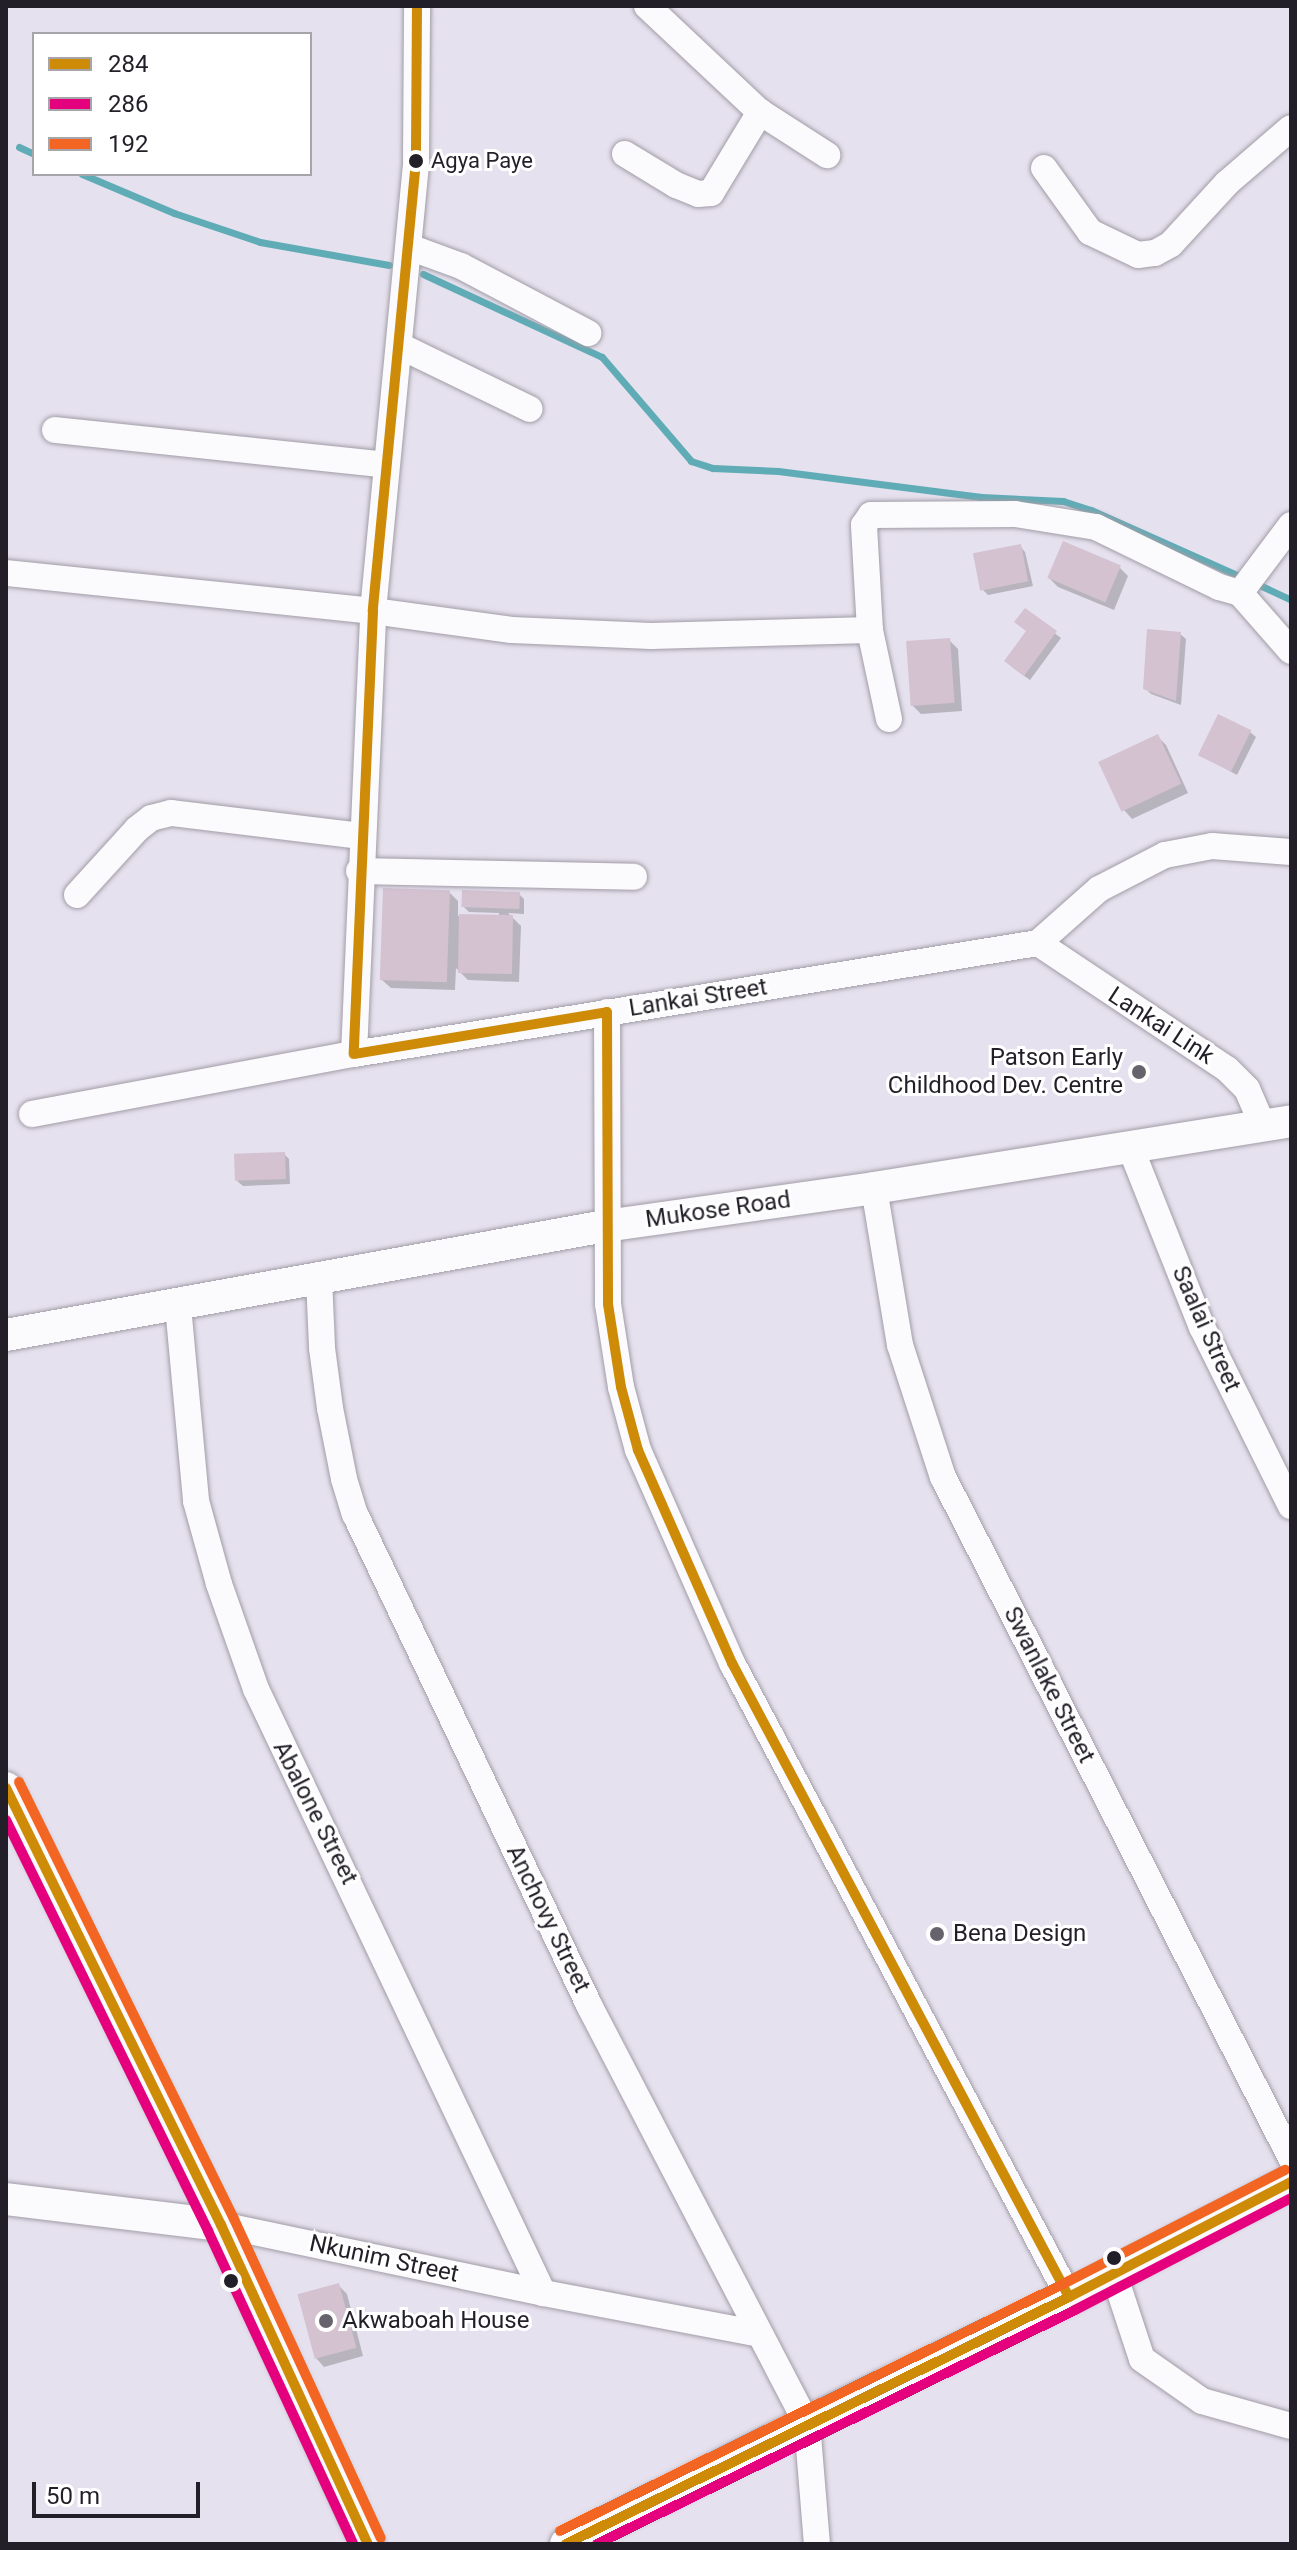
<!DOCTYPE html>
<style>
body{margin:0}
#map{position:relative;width:1297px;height:2550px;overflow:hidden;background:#e6e1ee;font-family:Roboto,sans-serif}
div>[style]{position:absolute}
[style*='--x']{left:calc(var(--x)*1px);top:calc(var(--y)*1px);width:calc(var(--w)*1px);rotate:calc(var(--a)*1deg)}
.shadow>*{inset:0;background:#0003}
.stream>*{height:7px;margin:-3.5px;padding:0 3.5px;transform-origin:3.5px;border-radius:3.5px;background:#60acb6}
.building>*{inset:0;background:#d4c2d1;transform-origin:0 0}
.roads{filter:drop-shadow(0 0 2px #a19da7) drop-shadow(0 0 2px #a19da7)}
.minor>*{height:26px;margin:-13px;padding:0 13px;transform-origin:13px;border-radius:13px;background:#fbfafc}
.tertiary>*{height:32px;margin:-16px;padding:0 16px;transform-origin:16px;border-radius:16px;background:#fbfafc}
.bus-1>*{height:10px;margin:-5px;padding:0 5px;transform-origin:5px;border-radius:5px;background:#cd8b08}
.bus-2>*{height:10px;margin:-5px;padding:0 5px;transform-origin:5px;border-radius:5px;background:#e5007d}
.bus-3>*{height:10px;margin:-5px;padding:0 5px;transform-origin:5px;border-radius:5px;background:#f26522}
.dots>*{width:22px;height:22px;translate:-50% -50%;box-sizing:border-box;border:4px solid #fff;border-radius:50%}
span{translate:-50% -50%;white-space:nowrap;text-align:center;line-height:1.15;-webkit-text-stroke:6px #fff;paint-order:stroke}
.bus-label{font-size:22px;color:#231f28}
.left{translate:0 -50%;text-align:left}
.street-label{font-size:24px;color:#231f28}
.poi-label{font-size:24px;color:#231f28}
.right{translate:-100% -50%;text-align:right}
.frame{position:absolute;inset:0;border:8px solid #231f28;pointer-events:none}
.legend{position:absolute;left:32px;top:32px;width:280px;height:144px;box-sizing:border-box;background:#fff;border:2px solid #a7a5a9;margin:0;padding:10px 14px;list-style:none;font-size:24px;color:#231f28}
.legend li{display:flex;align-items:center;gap:16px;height:40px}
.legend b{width:40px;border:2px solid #a7a5a9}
.scale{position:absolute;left:32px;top:2482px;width:168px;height:36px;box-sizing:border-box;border:4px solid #231f28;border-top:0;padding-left:10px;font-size:24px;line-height:28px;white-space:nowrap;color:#231f28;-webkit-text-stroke:6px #fff;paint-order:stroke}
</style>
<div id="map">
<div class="shadow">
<i style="clip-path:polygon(1020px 546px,1025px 552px,1033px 586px,988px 595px,982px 589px)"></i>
<i style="clip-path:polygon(1120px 568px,1128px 576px,1114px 610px,1058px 587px,1049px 578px)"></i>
<i style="clip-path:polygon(1025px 611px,1061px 638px,1030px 680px,1012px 667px,1028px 632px)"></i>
<i style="clip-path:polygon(1180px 634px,1186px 639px,1181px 705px,1151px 694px,1145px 688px)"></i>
<i style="clip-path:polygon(949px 640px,958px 649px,962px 711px,921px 714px,912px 705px)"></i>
<i style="clip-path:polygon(1250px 732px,1256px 737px,1237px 775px,1200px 755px)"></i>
<i style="clip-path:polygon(1157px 736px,1166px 745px,1188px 793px,1132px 819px,1124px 810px)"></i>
<i style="clip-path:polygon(449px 892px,458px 901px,458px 916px,499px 917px,499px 913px,469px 912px,463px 906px,519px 894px,524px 899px,524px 914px,508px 913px,521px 926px,519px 982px,468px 980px,456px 968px,455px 990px,391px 988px,382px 980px)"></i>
<i style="clip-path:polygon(284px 1154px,289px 1159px,290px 1184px,243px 1186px,237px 1181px)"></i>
<i style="clip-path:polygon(338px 2285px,347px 2294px,363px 2356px,324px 2367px,316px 2358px)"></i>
</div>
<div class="stream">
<i style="--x:19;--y:147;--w:17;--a:25"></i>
<i style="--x:82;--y:174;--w:100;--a:23"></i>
<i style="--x:174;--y:213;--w:91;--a:18.6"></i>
<i style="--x:260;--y:242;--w:131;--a:10.1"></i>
<i style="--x:423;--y:274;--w:197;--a:24.9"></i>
<i style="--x:602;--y:357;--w:137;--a:49.4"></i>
<i style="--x:691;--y:461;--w:23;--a:18"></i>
<i style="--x:713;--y:468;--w:65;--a:2.6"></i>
<i style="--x:778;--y:471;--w:205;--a:7.3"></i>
<i style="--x:981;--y:497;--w:82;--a:2.8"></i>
<i style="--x:1063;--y:501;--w:29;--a:18"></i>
<i style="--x:1091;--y:510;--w:167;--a:24"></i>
<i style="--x:1255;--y:583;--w:40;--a:25"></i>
</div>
<div class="building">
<i style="left:1063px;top:541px;width:63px;height:40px;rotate:23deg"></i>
<i style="left:1021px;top:544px;width:38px;height:49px;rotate:79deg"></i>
<i style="clip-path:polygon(1025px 608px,1057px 631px,1024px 676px,1004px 661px,1026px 631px,1014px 622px)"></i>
<i style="clip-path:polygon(1147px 629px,1181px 632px,1176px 701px,1143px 689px)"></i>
<i style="left:950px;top:638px;width:65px;height:44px;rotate:86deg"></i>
<i style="left:1218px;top:714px;width:37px;height:46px;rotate:26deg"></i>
<i style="left:1158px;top:734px;width:55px;height:66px;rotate:65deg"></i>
<i style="left:383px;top:888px;width:67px;height:92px;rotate:2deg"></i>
<i style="left:462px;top:890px;width:58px;height:17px;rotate:2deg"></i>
<i style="left:459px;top:914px;width:54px;height:59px;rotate:1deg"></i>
<i style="left:285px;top:1152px;width:27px;height:51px;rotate:88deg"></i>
<i style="left:339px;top:2283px;width:67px;height:43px;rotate:75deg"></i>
</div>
<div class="roads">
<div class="minor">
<i style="--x:647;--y:6;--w:155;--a:43.2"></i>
<i style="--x:760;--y:112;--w:80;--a:32.7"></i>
<i style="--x:625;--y:154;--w:60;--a:31.3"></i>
<i style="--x:676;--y:185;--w:24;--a:22"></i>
<i style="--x:698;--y:194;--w:13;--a:-4"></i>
<i style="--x:711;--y:193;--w:95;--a:-58.8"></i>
<i style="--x:1044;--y:168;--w:79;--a:54.3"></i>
<i style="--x:1090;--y:232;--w:53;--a:25.6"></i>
<i style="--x:1138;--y:255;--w:17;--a:-7"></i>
<i style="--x:1155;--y:253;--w:18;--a:-29"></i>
<i style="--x:1171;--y:244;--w:83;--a:-47.4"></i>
<i style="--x:1227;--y:183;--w:84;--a:-40.7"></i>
<i style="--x:409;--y:247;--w:55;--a:20.1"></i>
<i style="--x:461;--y:266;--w:144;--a:27.8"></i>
<i style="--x:400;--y:346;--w:144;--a:25.9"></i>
<i style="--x:55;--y:430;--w:333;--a:6"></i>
<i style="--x:6;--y:573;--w:369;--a:5.9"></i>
<i style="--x:373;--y:611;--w:140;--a:7.8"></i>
<i style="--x:512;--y:630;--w:139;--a:2.5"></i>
<i style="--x:651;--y:636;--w:219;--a:-1.6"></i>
<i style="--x:1240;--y:593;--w:77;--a:48.7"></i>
<i style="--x:889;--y:719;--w:91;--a:-102.1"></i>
<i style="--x:870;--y:630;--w:105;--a:-93.3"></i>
<i style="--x:864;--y:525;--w:12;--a:-55"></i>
<i style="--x:871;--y:515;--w:144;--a:-0.4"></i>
<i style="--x:1015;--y:514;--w:82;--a:9.1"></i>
<i style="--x:1096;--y:527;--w:137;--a:26"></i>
<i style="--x:1219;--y:587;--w:22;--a:16"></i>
<i style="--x:1240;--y:593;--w:85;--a:-53.1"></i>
<i style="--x:359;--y:871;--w:275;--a:1.2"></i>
<i style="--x:77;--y:895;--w:89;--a:-47.7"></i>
<i style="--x:137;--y:829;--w:18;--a:-38"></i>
<i style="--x:151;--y:818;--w:21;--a:-14"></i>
<i style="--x:171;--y:813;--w:191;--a:6.9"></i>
<i style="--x:1038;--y:943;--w:227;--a:33.7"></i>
<i style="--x:1227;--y:1069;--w:28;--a:45"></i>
<i style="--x:1247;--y:1089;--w:40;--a:66.6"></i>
<i style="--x:607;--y:1012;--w:292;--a:89.8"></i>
<i style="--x:608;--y:1304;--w:84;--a:81.1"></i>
<i style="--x:621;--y:1387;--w:65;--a:74.9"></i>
<i style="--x:638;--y:1450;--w:233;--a:66.2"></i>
<i style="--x:732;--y:1663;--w:718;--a:62.01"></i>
<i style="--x:354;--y:1054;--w:443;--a:-87.5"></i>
<i style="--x:373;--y:611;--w:452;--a:-84.5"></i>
<i style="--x:416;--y:161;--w:155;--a:-89.6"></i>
<i style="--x:32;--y:1114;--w:328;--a:-10.6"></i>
<i style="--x:354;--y:1054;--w:693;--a:-9.22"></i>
<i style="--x:1038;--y:943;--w:81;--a:-41.5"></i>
<i style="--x:1099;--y:889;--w:74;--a:-27.3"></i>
<i style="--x:1165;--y:855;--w:48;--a:-10.8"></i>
<i style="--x:1212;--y:846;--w:79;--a:4.3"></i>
<i style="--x:1131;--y:1149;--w:192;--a:68.3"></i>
<i style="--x:1202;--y:1327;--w:200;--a:63.6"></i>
<i style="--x:874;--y:1188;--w:159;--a:80.6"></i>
<i style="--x:900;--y:1345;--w:139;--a:72"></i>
<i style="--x:943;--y:1477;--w:765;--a:62.93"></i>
<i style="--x:319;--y:1278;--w:70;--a:87.5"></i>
<i style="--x:322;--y:1348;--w:61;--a:82.4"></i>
<i style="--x:330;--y:1408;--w:72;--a:78.8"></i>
<i style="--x:344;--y:1479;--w:37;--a:73"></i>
<i style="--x:355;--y:1514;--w:546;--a:64.51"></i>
<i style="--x:590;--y:2007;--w:469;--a:62.5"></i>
<i style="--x:807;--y:2423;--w:121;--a:85.3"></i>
<i style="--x:178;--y:1306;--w:196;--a:84.7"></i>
<i style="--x:196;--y:1501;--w:86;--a:74.5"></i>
<i style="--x:219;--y:1584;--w:111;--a:70.6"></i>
<i style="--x:256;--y:1689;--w:669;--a:64.58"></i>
<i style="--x:221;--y:2225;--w:329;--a:11.9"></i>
<i style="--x:543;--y:2293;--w:220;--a:10.7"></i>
<i style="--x:1114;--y:2274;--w:89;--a:71.8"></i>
<i style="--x:1142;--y:2359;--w:73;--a:35"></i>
<i style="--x:1202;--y:2401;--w:92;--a:15.7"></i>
</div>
<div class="tertiary">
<i style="--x:6;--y:1335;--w:609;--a:-10.31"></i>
<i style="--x:605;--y:1226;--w:272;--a:-8"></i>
<i style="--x:874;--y:1188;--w:422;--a:-9.1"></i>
<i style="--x:6;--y:1788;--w:487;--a:63.8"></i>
<i style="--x:221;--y:2225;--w:351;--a:65.3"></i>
<i style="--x:6;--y:2199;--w:217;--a:6.9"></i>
<i style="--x:566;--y:2544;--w:270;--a:-26.7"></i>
<i style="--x:807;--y:2423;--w:291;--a:-25.7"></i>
<i style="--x:1069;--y:2297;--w:250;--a:-27.4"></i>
</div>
</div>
<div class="bus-1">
<i style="--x:417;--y:6;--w:155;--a:90.4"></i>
<i style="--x:416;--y:161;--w:452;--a:95.5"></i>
<i style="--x:373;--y:611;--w:443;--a:92.5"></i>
<i style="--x:354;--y:1054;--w:256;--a:-9.4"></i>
<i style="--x:607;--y:1012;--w:292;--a:89.8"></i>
<i style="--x:608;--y:1304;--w:84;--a:81.1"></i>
<i style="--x:621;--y:1387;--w:65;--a:74.9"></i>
<i style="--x:638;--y:1450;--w:233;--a:66.2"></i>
<i style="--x:732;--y:1663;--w:718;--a:62.01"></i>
<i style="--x:6;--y:1788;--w:487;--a:63.8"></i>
<i style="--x:221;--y:2225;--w:351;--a:65.3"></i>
<i style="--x:566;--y:2544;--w:560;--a:-26.15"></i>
<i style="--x:1069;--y:2297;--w:250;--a:-27.4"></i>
</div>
<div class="bus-2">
<i style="--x:6;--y:1820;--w:458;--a:63.8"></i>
<i style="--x:208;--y:2231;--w:345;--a:65.1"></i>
<i style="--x:597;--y:2544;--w:532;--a:-26.08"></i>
<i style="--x:1075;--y:2310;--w:243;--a:-27.4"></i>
</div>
<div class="bus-3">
<i style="--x:19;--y:1782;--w:487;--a:63.8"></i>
<i style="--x:234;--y:2219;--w:351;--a:65.3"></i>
<i style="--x:560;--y:2531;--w:560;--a:-26.15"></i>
<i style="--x:1063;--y:2284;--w:250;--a:-27.2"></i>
</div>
<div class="dots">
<i style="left:416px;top:161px;background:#231f28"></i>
<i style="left:1139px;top:1072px;background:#67636d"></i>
<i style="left:937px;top:1934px;background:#67636d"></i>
<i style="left:1114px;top:2258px;background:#231f28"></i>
<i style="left:231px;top:2281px;background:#231f28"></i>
<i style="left:326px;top:2321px;background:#67636d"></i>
</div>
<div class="bus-label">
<span class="left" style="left:431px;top:161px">Agya Paye</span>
</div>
<div class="street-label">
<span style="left:698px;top:998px;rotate:-9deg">Lankai Street</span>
<span style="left:1161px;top:1026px;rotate:33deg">Lankai Link</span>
<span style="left:718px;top:1210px;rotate:-8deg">Mukose Road</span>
<span style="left:1206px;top:1329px;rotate:66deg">Saalai Street</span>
<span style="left:1049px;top:1685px;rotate:63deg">Swanlake Street</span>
<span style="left:315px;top:1813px;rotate:63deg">Abalone Street</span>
<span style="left:548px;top:1919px;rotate:64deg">Anchovy Street</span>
<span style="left:384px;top:2259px;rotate:12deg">Nkunim Street</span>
</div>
<div class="poi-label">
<span class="right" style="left:1123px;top:1072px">Patson Early<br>Childhood Dev. Centre</span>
<span class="left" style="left:953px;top:1934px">Bena Design</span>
<span class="left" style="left:342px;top:2321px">Akwaboah House</span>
</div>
<div class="frame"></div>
<ul class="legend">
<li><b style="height:10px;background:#cd8b08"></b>284</li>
<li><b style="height:10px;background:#e5007d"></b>286</li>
<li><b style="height:10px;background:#f26522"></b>192</li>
</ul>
<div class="scale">50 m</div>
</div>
